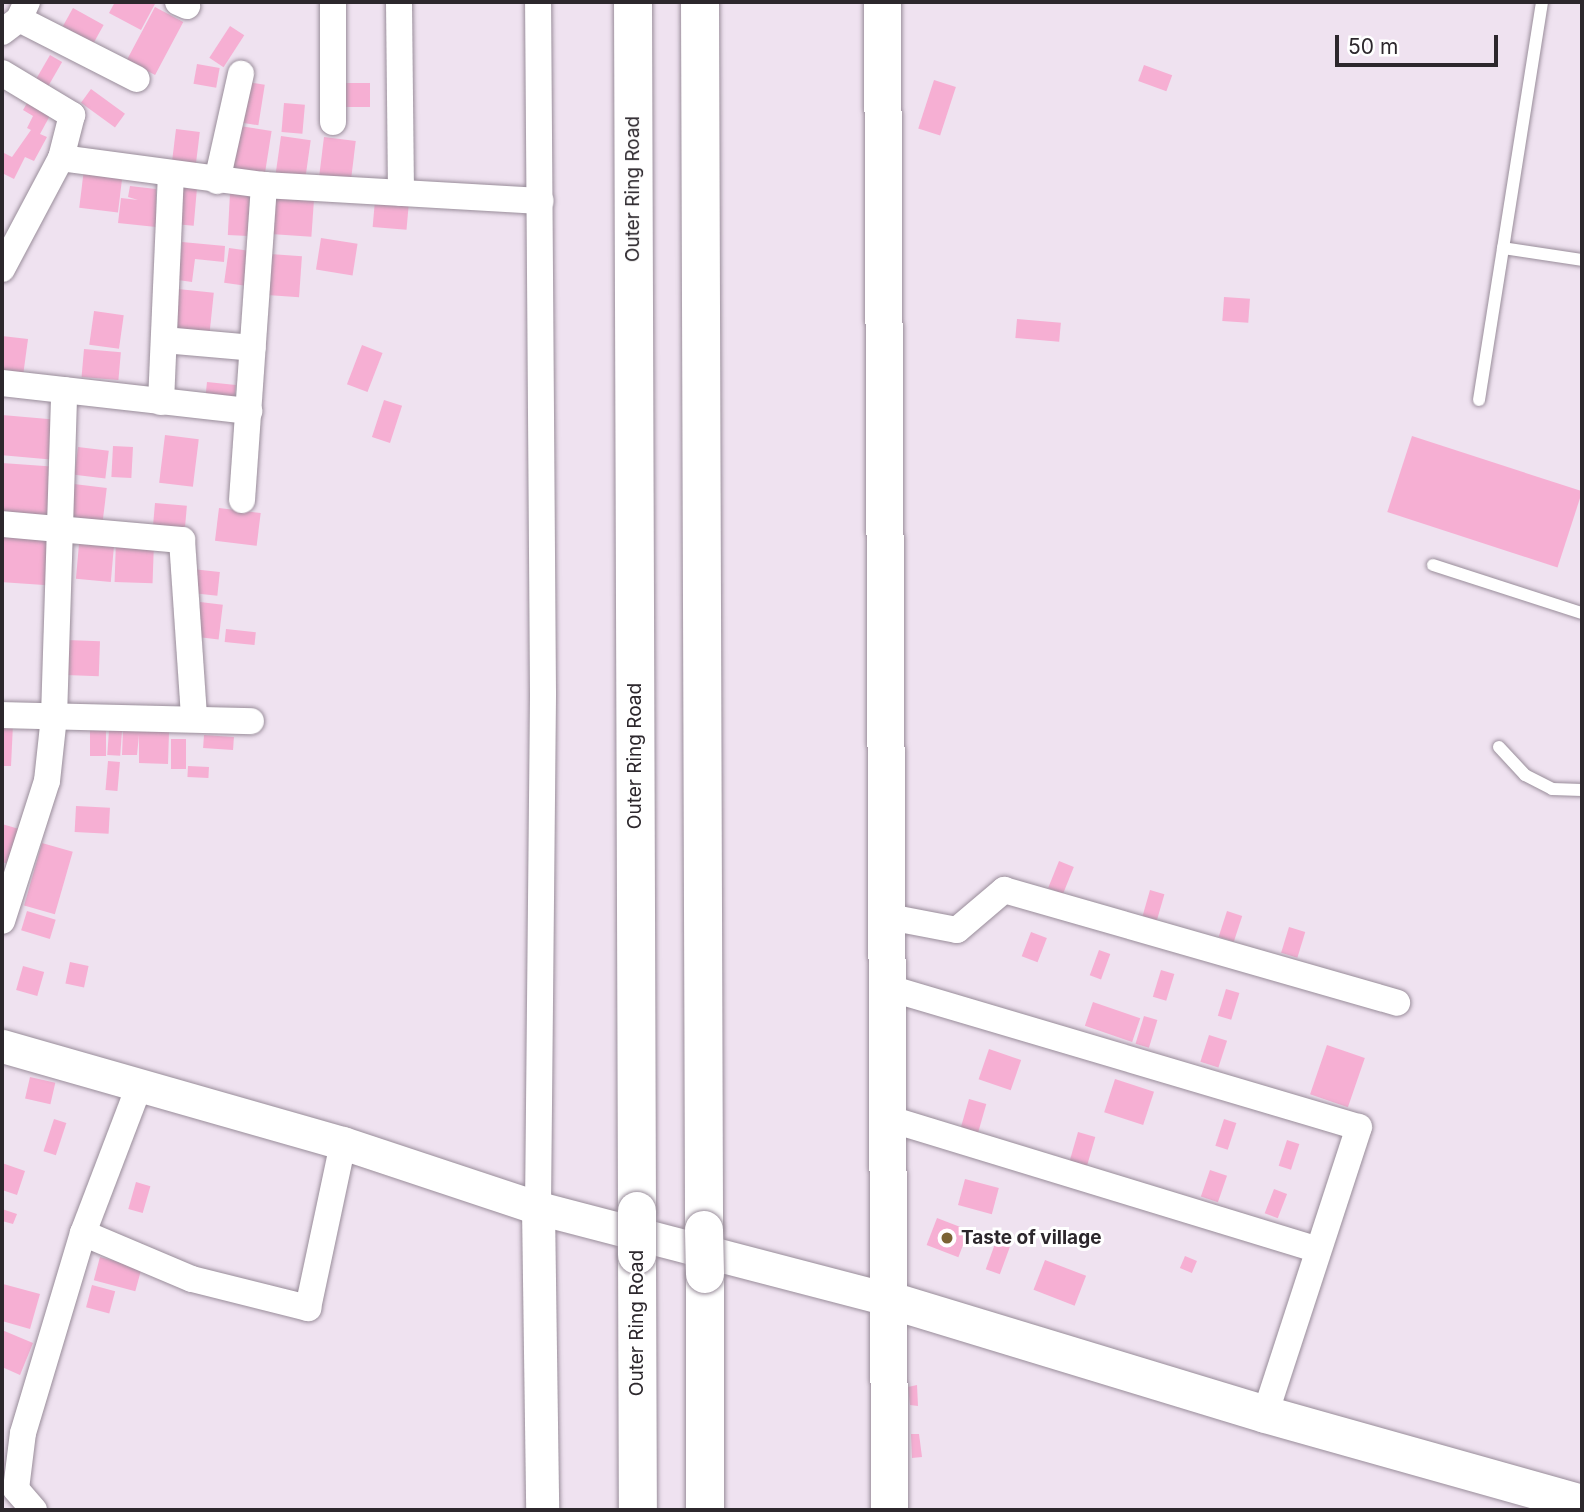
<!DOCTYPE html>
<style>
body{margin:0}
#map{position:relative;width:1584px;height:1512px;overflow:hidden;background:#efe2f0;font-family:Inter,sans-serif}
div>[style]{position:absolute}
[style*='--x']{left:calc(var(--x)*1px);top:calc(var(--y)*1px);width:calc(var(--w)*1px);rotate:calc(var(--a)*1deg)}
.building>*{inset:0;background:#f6afd3;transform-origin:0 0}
.roads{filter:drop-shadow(0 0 2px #998d9a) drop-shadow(0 0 2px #998d9a)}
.service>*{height:12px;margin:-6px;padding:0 6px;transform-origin:6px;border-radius:6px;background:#fff}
.minor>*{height:26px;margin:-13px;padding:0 13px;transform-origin:13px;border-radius:13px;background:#fff}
.tertiary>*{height:33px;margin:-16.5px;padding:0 16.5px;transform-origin:16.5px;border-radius:16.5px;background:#fff}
.secondary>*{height:37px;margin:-18.5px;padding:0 18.5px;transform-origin:18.5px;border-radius:18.5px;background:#fff}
.motorway>*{height:38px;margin:-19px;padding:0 19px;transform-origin:19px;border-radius:19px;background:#fff}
.bridges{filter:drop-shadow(0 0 2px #998d9a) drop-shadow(0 0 2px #998d9a)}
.motorway-bridge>*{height:38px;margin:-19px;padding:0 19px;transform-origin:19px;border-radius:19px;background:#fff}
.dots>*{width:19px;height:19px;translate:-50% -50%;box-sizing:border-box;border:4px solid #fff;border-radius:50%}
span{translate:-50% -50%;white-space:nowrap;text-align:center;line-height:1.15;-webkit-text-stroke:6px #fff;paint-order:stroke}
.street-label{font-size:19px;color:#2c272c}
.poi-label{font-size:19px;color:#2c272c;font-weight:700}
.left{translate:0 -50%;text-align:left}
.frame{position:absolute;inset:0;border:4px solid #2c272c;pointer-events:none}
.scale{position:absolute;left:1335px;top:35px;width:163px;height:32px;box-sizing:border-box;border:4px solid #2c272c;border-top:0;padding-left:9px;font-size:21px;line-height:24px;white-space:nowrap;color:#2c272c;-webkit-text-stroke:5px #fff;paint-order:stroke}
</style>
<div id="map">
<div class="building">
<i style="clip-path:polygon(115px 2px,156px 2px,141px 30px,109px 13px)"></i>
<i style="left:155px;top:7px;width:32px;height:60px;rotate:28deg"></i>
<i style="left:73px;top:8px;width:35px;height:21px;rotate:29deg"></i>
<i style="left:230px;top:26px;width:17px;height:38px;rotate:33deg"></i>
<i style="left:50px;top:55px;width:14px;height:30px;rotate:30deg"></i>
<i style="left:197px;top:64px;width:23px;height:20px;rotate:10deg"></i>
<i style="left:1144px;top:65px;width:30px;height:17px;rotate:20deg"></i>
<i style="left:934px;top:80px;width:23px;height:51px;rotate:18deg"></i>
<i style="left:247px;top:82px;width:18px;height:41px;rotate:9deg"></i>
<i style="left:344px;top:83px;width:26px;height:24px"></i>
<i style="left:91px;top:89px;width:42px;height:17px;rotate:36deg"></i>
<i style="clip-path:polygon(30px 98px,53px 110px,40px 134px,47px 137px,34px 161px,25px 157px,14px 179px,2px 173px,2px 152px,12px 157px,31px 130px,27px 128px,33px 116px,23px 110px)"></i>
<i style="left:284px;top:103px;width:21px;height:29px;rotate:5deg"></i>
<i style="left:240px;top:126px;width:32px;height:51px;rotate:9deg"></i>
<i style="left:176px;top:129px;width:24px;height:37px;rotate:7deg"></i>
<i style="left:281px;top:136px;width:30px;height:41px;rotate:8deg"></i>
<i style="left:324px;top:137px;width:32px;height:43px;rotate:7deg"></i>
<i style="left:84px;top:169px;width:39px;height:39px;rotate:7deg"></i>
<i style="clip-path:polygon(130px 186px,156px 189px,156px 227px,118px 223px,121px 198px,138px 200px,128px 197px)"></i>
<i style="left:174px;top:187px;width:23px;height:37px;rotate:5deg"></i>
<i style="left:230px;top:193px;width:20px;height:42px;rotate:3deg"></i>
<i style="left:273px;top:198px;width:41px;height:36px;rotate:4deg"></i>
<i style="left:375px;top:200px;width:34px;height:27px;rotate:5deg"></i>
<i style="left:321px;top:238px;width:37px;height:32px;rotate:9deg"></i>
<i style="clip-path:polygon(182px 242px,225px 246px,224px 262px,195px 259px,192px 282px,178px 280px)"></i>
<i style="left:229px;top:248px;width:27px;height:35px;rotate:8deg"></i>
<i style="left:270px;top:254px;width:32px;height:41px;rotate:4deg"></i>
<i style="left:178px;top:289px;width:36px;height:40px;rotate:6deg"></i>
<i style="left:1224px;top:297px;width:26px;height:24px;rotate:4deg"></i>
<i style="left:94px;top:311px;width:30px;height:34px;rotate:8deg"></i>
<i style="left:1017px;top:319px;width:44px;height:19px;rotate:5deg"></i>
<i style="clip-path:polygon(2px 336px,28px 339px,23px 376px,2px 373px)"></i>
<i style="left:362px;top:345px;width:22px;height:42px;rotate:21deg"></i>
<i style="left:84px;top:349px;width:37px;height:28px;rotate:5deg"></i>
<i style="left:207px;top:382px;width:29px;height:18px;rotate:6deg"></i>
<i style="left:384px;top:400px;width:19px;height:39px;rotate:18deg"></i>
<i style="left:2px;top:415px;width:52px;height:40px;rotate:5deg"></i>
<i style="left:165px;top:435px;width:34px;height:48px;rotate:7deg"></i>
<i style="left:1412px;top:436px;width:179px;height:80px;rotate:18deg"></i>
<i style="left:113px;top:446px;width:20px;height:31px;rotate:3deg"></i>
<i style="left:78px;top:447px;width:31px;height:28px;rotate:7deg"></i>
<i style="left:2px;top:463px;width:53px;height:52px;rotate:4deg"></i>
<i style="left:74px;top:484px;width:33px;height:33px;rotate:7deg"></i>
<i style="left:155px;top:503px;width:32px;height:26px;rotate:5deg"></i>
<i style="left:219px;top:508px;width:42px;height:33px;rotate:7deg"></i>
<i style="left:2px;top:536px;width:49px;height:46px;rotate:4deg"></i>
<i style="left:116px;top:541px;width:38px;height:41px;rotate:2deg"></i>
<i style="left:79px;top:544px;width:35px;height:35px;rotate:5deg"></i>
<i style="left:192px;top:569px;width:28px;height:24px;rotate:6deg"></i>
<i style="left:200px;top:602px;width:23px;height:35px;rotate:7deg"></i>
<i style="left:226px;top:629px;width:30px;height:13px;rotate:6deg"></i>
<i style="left:67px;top:640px;width:33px;height:35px;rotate:2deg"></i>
<i style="clip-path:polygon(2px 723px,13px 724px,11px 766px,2px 766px)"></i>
<i style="left:90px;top:730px;width:16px;height:26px"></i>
<i style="left:109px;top:730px;width:13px;height:25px;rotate:4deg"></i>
<i style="clip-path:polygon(123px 730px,169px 732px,168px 764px,139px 763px,139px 735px,137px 755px,122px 755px)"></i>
<i style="left:204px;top:735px;width:30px;height:13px;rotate:4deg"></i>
<i style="left:171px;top:739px;width:15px;height:30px"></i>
<i style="left:108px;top:761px;width:12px;height:29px;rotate:5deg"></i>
<i style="left:188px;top:766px;width:21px;height:11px;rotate:3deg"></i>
<i style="left:76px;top:806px;width:34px;height:26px;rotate:3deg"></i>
<i style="clip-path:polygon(2px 824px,19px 829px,9px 864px,2px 862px)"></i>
<i style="left:42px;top:843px;width:32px;height:65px;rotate:16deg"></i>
<i style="left:1059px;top:861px;width:16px;height:29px;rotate:22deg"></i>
<i style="left:1150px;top:890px;width:15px;height:27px;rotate:16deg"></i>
<i style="left:27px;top:911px;width:30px;height:20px;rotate:17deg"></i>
<i style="left:1227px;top:911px;width:16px;height:27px;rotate:18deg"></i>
<i style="left:1289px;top:927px;width:17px;height:27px;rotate:17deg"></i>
<i style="left:1031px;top:932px;width:17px;height:26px;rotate:21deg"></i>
<i style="left:1099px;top:950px;width:12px;height:27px;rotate:20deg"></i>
<i style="left:70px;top:962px;width:19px;height:22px;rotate:12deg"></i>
<i style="left:23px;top:966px;width:22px;height:25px;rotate:16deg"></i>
<i style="left:1161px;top:970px;width:14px;height:28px;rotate:17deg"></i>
<i style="left:1226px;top:989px;width:14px;height:28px;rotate:17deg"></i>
<i style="left:1093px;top:1002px;width:50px;height:25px;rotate:19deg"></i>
<i style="left:1144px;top:1016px;width:14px;height:29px;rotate:17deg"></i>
<i style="left:1209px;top:1035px;width:19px;height:28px;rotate:18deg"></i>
<i style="left:1327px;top:1045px;width:40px;height:52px;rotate:19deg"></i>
<i style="left:989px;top:1049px;width:34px;height:32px;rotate:19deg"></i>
<i style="left:30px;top:1077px;width:26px;height:22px;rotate:13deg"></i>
<i style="left:1115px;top:1079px;width:41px;height:35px;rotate:18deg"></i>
<i style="left:969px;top:1099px;width:18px;height:31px;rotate:16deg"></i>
<i style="left:54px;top:1119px;width:13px;height:34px;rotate:18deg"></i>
<i style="left:1224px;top:1119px;width:13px;height:28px;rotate:18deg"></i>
<i style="left:1078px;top:1132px;width:18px;height:30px;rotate:16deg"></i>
<i style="left:1287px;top:1140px;width:13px;height:27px;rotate:18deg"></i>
<i style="clip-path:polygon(2px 1163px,25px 1171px,17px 1195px,2px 1190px)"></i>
<i style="left:1210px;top:1170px;width:18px;height:28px;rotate:19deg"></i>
<i style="left:965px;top:1179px;width:35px;height:27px;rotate:15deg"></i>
<i style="left:136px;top:1182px;width:15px;height:28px;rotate:16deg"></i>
<i style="left:1274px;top:1189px;width:14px;height:26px;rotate:21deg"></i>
<i style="clip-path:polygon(2px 1209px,17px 1214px,13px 1224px,2px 1221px)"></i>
<i style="left:937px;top:1218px;width:34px;height:29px;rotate:21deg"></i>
<i style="left:996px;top:1241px;width:15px;height:30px;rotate:20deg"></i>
<i style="left:1185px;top:1256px;width:13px;height:13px;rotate:23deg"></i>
<i style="left:100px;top:1257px;width:43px;height:24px;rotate:15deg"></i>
<i style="left:1045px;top:1260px;width:44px;height:32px;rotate:21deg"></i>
<i style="clip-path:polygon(3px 1284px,40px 1294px,30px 1329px,2px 1321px)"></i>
<i style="left:92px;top:1285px;width:24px;height:23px;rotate:15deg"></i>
<i style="clip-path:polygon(2px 1330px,33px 1343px,20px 1375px,2px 1367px)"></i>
<i style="clip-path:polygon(917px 1385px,918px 1406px,910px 1405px,908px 1387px)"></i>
<i style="clip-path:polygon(911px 1434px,919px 1434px,922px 1457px,912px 1458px)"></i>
</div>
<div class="roads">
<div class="service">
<i style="--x:1503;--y:248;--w:80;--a:8.6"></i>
<i style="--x:1479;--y:400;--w:403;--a:-81"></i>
<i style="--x:1433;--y:565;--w:157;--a:17.9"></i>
<i style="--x:1499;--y:747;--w:38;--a:47"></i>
<i style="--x:1525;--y:775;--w:30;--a:27"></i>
<i style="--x:1552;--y:789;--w:30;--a:2"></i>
</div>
<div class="minor">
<i style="--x:178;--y:2;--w:10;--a:24"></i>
<i style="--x:333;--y:2;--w:120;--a:90"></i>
<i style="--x:399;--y:2;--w:191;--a:89.4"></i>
<i style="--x:19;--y:19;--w:132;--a:27"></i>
<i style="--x:2;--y:32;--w:21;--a:-37"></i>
<i style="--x:19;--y:19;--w:19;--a:-65"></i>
<i style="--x:2;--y:73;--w:82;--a:31"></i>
<i style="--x:72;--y:115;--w:44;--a:104.3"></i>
<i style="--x:61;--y:158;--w:205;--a:7.6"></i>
<i style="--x:264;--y:185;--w:277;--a:3.3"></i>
<i style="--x:217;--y:181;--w:110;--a:-77.4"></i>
<i style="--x:2;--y:269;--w:126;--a:-62"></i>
<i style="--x:164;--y:340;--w:89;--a:5.1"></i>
<i style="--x:2;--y:383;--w:249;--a:6.5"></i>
<i style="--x:161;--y:402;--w:226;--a:-87.5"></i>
<i style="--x:242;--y:500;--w:316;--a:-86"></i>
<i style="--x:2;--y:524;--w:181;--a:5.1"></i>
<i style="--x:182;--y:540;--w:178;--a:86.1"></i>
<i style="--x:2;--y:715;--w:249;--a:1.4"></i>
<i style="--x:889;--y:917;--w:69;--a:10.8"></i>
<i style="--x:957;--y:930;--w:62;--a:-40.4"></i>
<i style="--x:1004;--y:890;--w:409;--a:16"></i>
<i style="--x:2;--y:921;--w:147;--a:-72.2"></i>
<i style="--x:47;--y:781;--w:64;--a:-83.8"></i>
<i style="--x:54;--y:717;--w:327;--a:-88.2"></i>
<i style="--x:889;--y:988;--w:490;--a:16.5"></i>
<i style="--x:1359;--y:1127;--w:302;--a:108.1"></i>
<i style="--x:890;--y:1119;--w:445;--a:17"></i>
<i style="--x:538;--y:1208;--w:515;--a:-89.44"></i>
<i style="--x:543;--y:693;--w:691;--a:-90.41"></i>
<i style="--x:83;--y:1233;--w:118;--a:22.9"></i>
<i style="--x:192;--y:1279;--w:120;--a:14"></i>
<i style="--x:308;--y:1308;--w:169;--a:-78"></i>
<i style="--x:34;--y:1510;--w:28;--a:-131"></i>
<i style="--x:16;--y:1489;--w:56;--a:-82.9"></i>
<i style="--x:23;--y:1433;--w:209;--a:-73.3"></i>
<i style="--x:83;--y:1233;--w:160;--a:-69.1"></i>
</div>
<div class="tertiary">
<i style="--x:2;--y:1046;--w:355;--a:15.9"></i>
<i style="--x:343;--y:1143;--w:206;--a:18.4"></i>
<i style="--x:538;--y:1208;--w:361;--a:14.6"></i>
<i style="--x:538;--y:1208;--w:302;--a:89.2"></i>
</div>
<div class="secondary">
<i style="--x:882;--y:2;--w:1508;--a:89.73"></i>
<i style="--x:887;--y:1299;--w:395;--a:16.9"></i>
<i style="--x:1265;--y:1414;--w:329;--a:15.7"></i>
</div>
<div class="motorway">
<i style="--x:633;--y:2;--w:1209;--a:89.81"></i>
<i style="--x:700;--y:2;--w:1228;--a:89.81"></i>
<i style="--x:637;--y:1255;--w:255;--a:89.8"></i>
<i style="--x:705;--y:1274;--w:236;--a:90"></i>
</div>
</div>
<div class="bridges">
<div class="motorway-bridge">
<i style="--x:637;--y:1211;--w:44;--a:90"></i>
<i style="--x:704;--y:1230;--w:44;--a:88.7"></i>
</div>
</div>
<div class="dots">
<i style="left:947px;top:1238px;background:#7b6334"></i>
</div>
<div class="street-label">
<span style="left:633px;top:189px;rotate:-90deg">Outer Ring Road</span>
<span style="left:635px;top:756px;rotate:-90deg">Outer Ring Road</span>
<span style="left:637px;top:1323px;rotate:-90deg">Outer Ring Road</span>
</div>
<div class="poi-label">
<span class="left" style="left:961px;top:1238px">Taste of village</span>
</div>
<div class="frame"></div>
<div class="scale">50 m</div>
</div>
